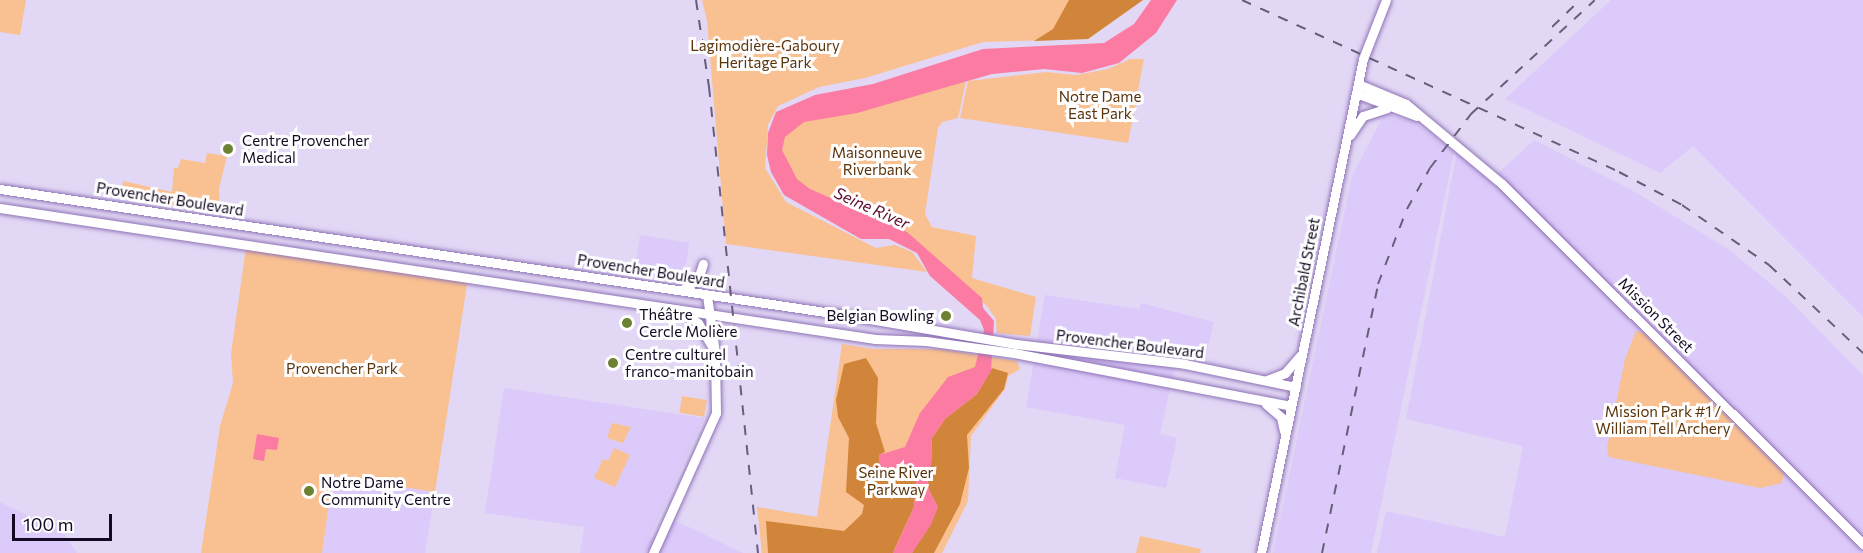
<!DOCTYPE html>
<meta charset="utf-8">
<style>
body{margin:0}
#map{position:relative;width:1863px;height:553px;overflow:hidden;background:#e2d7f5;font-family:Commissioner,sans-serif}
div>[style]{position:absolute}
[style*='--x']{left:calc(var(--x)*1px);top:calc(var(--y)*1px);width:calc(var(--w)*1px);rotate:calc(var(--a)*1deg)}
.built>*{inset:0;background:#dccafa;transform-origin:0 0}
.green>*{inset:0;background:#f9c191;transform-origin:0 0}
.forest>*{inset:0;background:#d1853a}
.water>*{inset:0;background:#fb7ba3}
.roads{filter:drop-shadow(0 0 2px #8f73b7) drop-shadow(0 0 2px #8f73b7)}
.secondary>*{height:9px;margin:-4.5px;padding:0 4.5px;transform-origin:4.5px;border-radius:4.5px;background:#fff}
.rail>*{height:2px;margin-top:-1px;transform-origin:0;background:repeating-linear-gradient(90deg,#685d79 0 10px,transparent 0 20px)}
.dots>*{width:16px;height:16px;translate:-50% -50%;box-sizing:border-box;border:3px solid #fefefe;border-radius:50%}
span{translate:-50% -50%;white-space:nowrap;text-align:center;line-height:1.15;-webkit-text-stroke:6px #fefefe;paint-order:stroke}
.park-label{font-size:15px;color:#5a340a}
.poi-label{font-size:15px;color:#140923}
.left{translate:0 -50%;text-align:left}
.right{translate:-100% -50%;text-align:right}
.street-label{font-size:15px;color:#140923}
.water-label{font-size:16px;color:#5c0b2d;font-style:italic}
.scale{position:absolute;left:12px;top:514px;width:100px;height:27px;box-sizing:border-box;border:3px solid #140923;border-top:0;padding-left:8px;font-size:18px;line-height:21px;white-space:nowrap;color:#140923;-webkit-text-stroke:4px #fefefe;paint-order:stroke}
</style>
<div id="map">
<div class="built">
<i style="clip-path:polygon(1611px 0,1863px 0,1863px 317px,1693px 146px,1660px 173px,1505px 99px)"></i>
<i style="clip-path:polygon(1385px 113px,1416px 123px,1454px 152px,1371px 553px,1273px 553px,1352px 176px)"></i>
<i style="clip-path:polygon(1534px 140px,1630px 189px,1728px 249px,1783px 294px,1863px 375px,1863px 553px,1377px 553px,1386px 511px,1505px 537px,1523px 446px,1406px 419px,1458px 146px,1493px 178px)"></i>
<i style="left:640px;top:235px;width:50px;height:38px;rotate:9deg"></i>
<i style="clip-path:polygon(1045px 295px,1139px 309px,1141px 303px,1214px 322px,1204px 363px,1177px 358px,1160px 434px,1177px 438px,1166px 488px,1115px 478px,1125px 425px,1026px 407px)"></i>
<i style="clip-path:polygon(504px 388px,704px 418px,650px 537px,660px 538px,670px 518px,743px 553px,580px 553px,584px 527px,485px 513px)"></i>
<i style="clip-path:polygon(333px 476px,435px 492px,425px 553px,322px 553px)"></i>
<i style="clip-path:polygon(0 502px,63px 533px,77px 553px,0 553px)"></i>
</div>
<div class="green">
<i style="clip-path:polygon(0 0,26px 0,20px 35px,0 32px)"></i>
<i style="clip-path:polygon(702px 0,1143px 0,1088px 39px,983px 42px,865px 78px,819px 87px,778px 106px,768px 125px,765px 168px,786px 202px,876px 248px,895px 245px,912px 252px,927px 272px,726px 244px,707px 21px)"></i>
<i style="clip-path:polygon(1130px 59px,1144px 59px,1128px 143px,960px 118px,968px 81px,1046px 72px,1076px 75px,1108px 69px)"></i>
<i style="clip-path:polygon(967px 77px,958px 118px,942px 122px,938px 128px,925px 214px,932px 227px,976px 236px,972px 278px,1036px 297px,1030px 336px,997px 333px,996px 319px,987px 306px,905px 235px,813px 194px,787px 170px,780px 146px,791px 125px)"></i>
<i style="clip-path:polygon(207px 153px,227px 156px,219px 189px,220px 213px,122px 197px,123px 181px,172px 192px,174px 168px,178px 168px,181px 159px,205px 163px)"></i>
<i style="clip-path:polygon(246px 247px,468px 278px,435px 492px,333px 476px,322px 553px,201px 553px,220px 426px,233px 383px,231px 354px)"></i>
<i style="clip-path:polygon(1636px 331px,1645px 333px,1784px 473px,1782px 483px,1760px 488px,1609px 457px,1607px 448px,1625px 359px)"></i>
<i style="clip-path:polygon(842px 344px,873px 349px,941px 349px,1017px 361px,1020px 369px,1008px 376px,1005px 389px,971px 436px,968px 501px,942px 553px,762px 553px,757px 507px,817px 517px)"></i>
<i style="left:682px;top:396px;width:25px;height:17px;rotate:9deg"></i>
<i style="clip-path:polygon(612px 423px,631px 427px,623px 443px,607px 438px)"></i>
<i style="clip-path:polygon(614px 448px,630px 455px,615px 487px,594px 478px,603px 459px,608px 461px)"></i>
<i style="clip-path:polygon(1140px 536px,1201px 549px,1200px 553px,1136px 553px)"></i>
</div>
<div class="forest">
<i style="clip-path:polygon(1069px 0,1143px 0,1088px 39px,1034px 41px,1053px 29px)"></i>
<i style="clip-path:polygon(866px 358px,878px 378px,876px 423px,885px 452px,879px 455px,879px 464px,873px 469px,907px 471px,916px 481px,914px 507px,895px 548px,893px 553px,768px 553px,766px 521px,844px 531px,862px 514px,864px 505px,846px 492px,849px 438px,838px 417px,836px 400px,844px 364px)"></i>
<i style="clip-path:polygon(992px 368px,1008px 373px,1004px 389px,967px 435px,969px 468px,960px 504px,934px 553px,912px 553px,938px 507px,929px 490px,926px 473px,931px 466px,932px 438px,945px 419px,977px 394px)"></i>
</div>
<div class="water">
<i style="clip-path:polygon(1151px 0,1177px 0,1156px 33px,1119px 63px,1082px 73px,1044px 69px,992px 74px,857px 113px,804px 122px,785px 137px,782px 150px,797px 179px,810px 189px,907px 232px,982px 298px,983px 308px,994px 321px,991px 371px,977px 394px,945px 419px,932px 438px,931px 466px,926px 473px,929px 490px,938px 507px,931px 525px,912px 553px,893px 553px,914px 507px,916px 481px,907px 471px,872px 471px,879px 464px,879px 455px,905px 447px,920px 413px,948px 377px,975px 367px,984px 330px,980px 320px,930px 276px,917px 253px,889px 239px,861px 239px,784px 195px,771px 172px,767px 155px,768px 133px,776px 112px,815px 95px,873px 84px,983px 49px,1104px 43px,1134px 24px)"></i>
<i style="clip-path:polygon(257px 434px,279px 438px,277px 450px,266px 449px,264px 461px,253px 459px)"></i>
</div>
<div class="roads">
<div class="secondary">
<i style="--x:1358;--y:84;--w:52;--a:22.6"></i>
<i style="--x:1406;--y:104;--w:125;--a:39.8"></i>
<i style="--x:1502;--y:184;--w:510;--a:44.92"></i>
<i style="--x:1356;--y:93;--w:65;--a:20.7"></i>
<i style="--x:1350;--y:135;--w:23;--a:-56"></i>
<i style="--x:1363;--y:116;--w:25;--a:-18"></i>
<i style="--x:0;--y:189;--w:861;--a:8.48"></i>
<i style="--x:852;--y:316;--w:166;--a:9.7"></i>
<i style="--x:1016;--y:344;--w:170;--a:6.7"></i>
<i style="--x:1185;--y:364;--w:113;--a:11.7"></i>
<i style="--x:0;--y:208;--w:885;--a:8.51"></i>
<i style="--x:875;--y:339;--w:51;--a:2.2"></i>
<i style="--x:926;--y:341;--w:89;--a:7.8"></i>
<i style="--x:1014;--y:353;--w:282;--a:10.8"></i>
<i style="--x:682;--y:290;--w:19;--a:-35"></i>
<i style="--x:698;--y:279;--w:16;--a:-72"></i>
<i style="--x:682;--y:311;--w:20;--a:37"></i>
<i style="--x:698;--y:323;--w:29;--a:59"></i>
<i style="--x:1267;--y:380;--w:19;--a:-21"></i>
<i style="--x:1285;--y:373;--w:23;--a:-49"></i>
<i style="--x:1266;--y:404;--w:20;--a:41"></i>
<i style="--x:1281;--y:417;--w:14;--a:78"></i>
<i style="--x:653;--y:553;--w:154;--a:-65.8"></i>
<i style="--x:716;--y:413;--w:60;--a:-91"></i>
<i style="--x:715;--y:353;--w:59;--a:-97.9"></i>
<i style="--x:1261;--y:553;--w:504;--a:-78.33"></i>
<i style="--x:1363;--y:59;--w:63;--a:-68.7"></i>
</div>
</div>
<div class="rail">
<i style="--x:696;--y:0;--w:88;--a:81.5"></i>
<i style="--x:709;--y:87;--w:469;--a:84"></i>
<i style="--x:1242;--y:0;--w:414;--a:24.5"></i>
<i style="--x:1619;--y:172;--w:71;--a:27.6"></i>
<i style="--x:1682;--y:205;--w:106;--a:34.6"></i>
<i style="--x:1769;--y:265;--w:129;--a:43.1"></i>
<i style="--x:1552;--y:27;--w:39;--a:-44"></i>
<i style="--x:1322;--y:553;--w:275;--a:-78.2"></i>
<i style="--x:1378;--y:284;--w:80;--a:-68.9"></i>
<i style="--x:1407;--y:209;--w:47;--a:-60.7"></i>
<i style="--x:1430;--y:168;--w:68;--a:-52.8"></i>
<i style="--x:1471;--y:114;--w:168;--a:-42.6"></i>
</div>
<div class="dots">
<i style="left:228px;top:149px;background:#6c8131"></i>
<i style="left:946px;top:316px;background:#6c8131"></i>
<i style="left:627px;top:323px;background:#6c8131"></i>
<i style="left:613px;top:363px;background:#6c8131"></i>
<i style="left:309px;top:491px;background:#6c8131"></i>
</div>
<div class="park-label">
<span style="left:765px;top:54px">Lagimodière-Gaboury<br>Heritage Park</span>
<span style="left:1100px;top:105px">Notre Dame<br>East Park</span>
<span style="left:877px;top:161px">Maisonneuve<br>Riverbank</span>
<span style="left:342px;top:369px">Provencher Park</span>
<span style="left:1663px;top:420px">Mission Park #1 /<br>William Tell Archery</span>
<span style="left:896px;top:481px">Seine River<br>Parkway</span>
</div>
<div class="poi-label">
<span class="left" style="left:242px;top:149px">Centre Provencher<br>Medical</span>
<span class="left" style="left:639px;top:323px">Théâtre<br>Cercle Molière</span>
<span class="right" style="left:934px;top:316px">Belgian Bowling</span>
<span class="left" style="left:625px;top:363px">Centre culturel<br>franco-manitobain</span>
<span class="left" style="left:321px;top:491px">Notre Dame<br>Community Centre</span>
</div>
<div class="street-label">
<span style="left:170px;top:199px;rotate:9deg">Provencher Boulevard</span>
<span style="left:651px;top:271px;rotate:9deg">Provencher Boulevard</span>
<span style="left:1304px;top:272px;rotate:-79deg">Archibald Street</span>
<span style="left:1656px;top:315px;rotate:45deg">Mission Street</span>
<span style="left:1130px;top:344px;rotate:7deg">Provencher Boulevard</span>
</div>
<div class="water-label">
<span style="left:872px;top:208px;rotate:24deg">Seine River</span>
</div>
<div class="scale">100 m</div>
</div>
